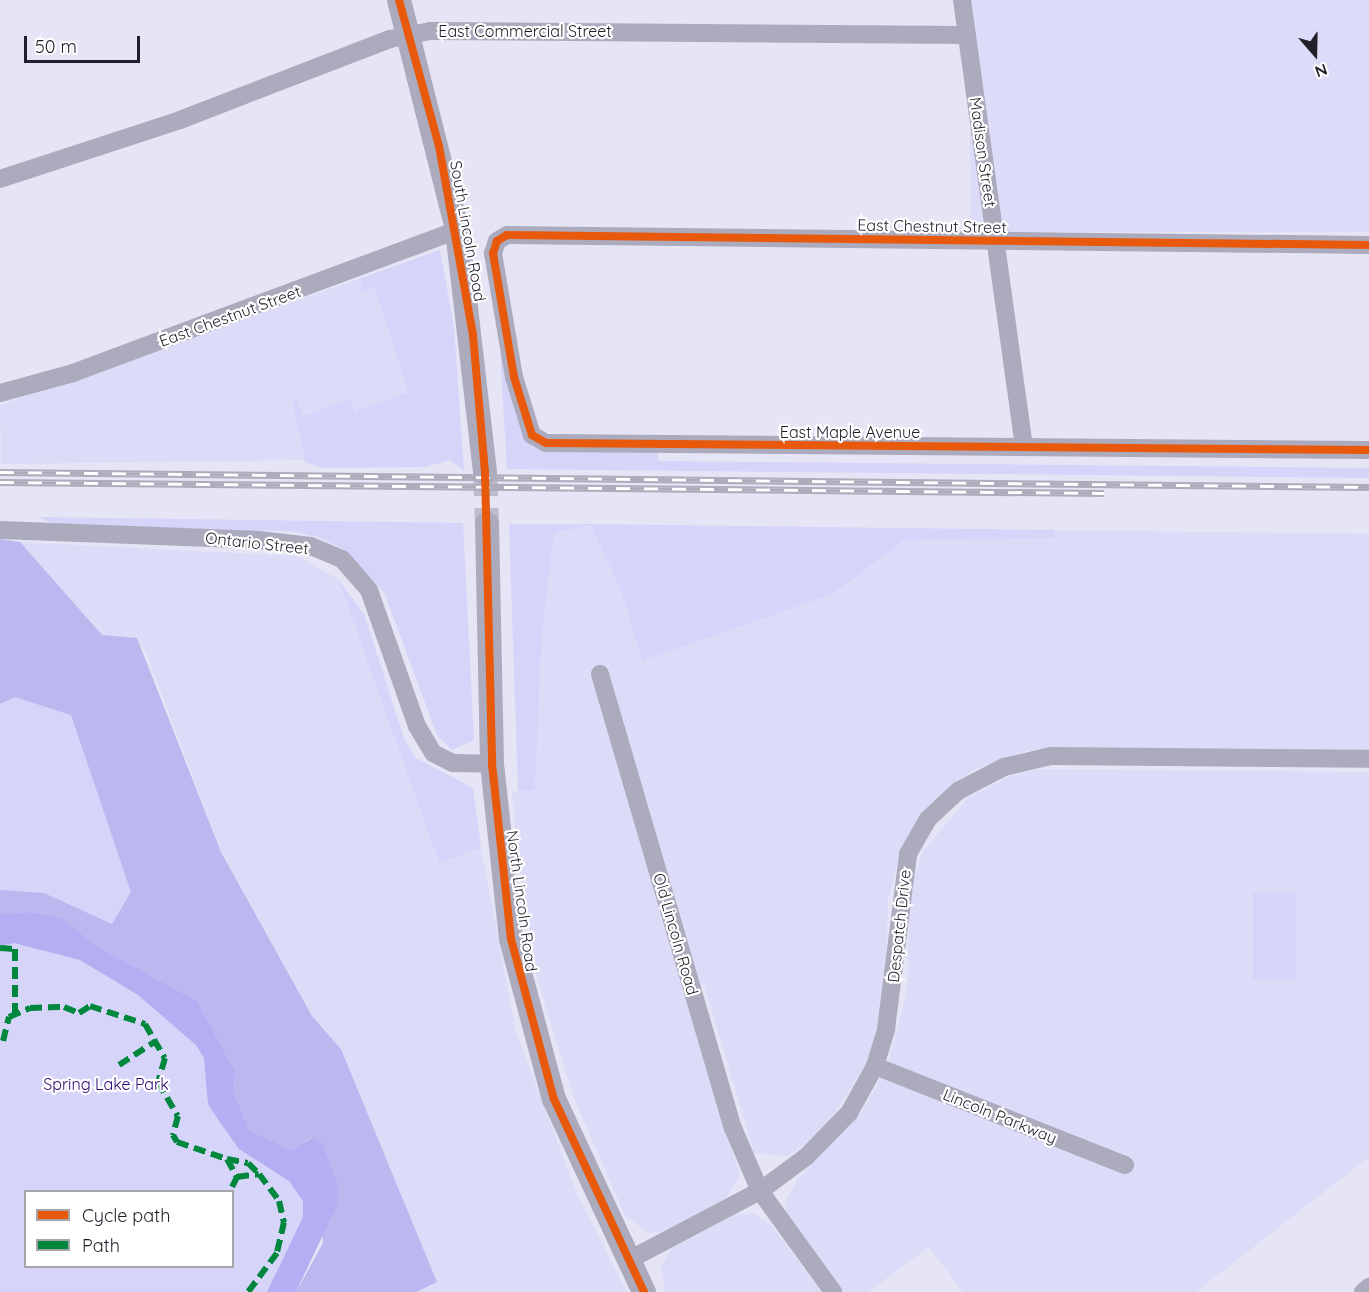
<!DOCTYPE html>
<style>
body{margin:0}
#map{position:relative;width:1369px;height:1292px;overflow:hidden;background:#e5e5f6;font-family:Quicksand,sans-serif}
div>[style]{position:absolute}
[style*='--x']{left:calc(var(--x)*1px);top:calc(var(--y)*1px);width:calc(var(--w)*1px);rotate:calc(var(--a)*1deg)}
.built>*{inset:0;background:#dcdcf8;transform-origin:0 0}
.green>*{inset:0;background:#d6d4f9;transform-origin:0 0}
.forest>*{inset:0;background:#bcb7ef}
.water>*{inset:0;background:#b4aff2}
.tertiary-tunnel>*{height:24px;margin-top:-12px;transform-origin:0;background:repeating-linear-gradient(90deg,#bebdcd 0 24px,transparent 0 36px)}
.minor>*{height:18px;margin:-9px;padding:0 9px;transform-origin:9px;border-radius:9px;background:#acabbe}
.tertiary>*{height:24px;margin:-12px;padding:0 12px;transform-origin:12px;border-radius:12px;background:#acabbe}
.rail>*{height:7px;margin-top:-3.5px;transform-origin:0;background:repeating-linear-gradient(90deg,#fff 0 14px,#adacbb 0 28px);box-sizing:border-box;border-block:2px solid #adacbb}
.quiet>*{height:6px;margin-top:-3px;transform-origin:0;background:repeating-linear-gradient(90deg,#00873e 0 12px,transparent 0 18px)}
.cycleway>*{height:8px;margin:-4px;padding:0 4px;transform-origin:4px;border-radius:4px;background:#e8590c}
span{translate:-50% -50%;white-space:nowrap;text-align:center;line-height:1.15;-webkit-text-stroke:4.5px #fff;paint-order:stroke}
.street-label{font-size:16px;color:#201f2a}
.park-label{font-size:16px;color:#2b0670}
.legend{position:absolute;left:24px;top:1190px;width:210px;height:78px;box-sizing:border-box;background:#fff;border:2px solid #a6a5aa;margin:0;padding:8px 10px;list-style:none;font-size:18px;color:#201f2a}
.legend li{display:flex;align-items:center;gap:12px;height:30px}
.legend b{width:30px;border:2px solid #a6a5aa}
.north{position:absolute;left:1285px;top:24px;width:60px;height:60px;-webkit-text-stroke:4px #fff;paint-order:stroke;rotate:160deg;font-size:16px;font-weight:700;line-height:24px;text-align:center;color:#201f2a}
.north::after{content:'';display:block;margin:auto;width:21px;height:27px;background:#201f2a;clip-path:polygon(50% 0,100% 100%,50% 72%,0 100%)}
.scale{position:absolute;left:24px;top:36px;width:116px;height:27px;box-sizing:border-box;border:3px solid #201f2a;border-top:0;padding-left:8px;font-size:18px;line-height:21px;white-space:nowrap;color:#201f2a;-webkit-text-stroke:4px #fff;paint-order:stroke}
</style>
<div id="map">
<div class="built">
<i style="left:970px;top:0;width:399px;height:232px"></i>
<i style="clip-path:polygon(361px 278px,361px 292px,375px 288px,408px 392px,355px 413px,350px 399px,303px 417px,297px 400px,292px 401px,304px 460px,1px 464px,0 405px)"></i>
<i style="clip-path:polygon(591px 524px,622px 594px,642px 661px,833px 594px,903px 541px,1054px 538px,1054px 530px,1369px 534px,1369px 753px,1050px 748px,1023px 752px,974px 770px,948px 788px,904px 844px,888px 898px,886px 984px,869px 1059px,833px 1116px,806px 1144px,788px 1156px,754px 1153px,704px 984px,683px 990px,740px 1176px,726px 1198px,665px 1232px,649px 1233px,625px 1216px,573px 1096px,537px 978px,518px 857px,512px 791px,535px 790px,542px 634px,554px 533px)"></i>
<i style="clip-path:polygon(20px 542px,297px 556px,338px 579px,439px 863px,481px 848px,516px 1032px,577px 1194px,627px 1292px,416px 1292px,437px 1282px,341px 1049px,312px 1016px,221px 851px,146px 653px,137px 638px,102px 636px)"></i>
<i style="clip-path:polygon(1040px 769px,1369px 772px,1369px 1157px,1196px 1292px,963px 1292px,929px 1247px,868px 1292px,842px 1292px,786px 1217px,785px 1203px,797px 1180px,862px 1111px,887px 1067px,907px 992px,910px 891px,923px 851px,968px 798px,1007px 777px)"></i>
<i style="clip-path:polygon(737px 1214px,755px 1214px,771px 1225px,821px 1292px,665px 1292px,661px 1266px,671px 1249px)"></i>
</div>
<div class="green">
<i style="clip-path:polygon(440px 250px,454px 327px,464px 471px,449px 460px,426px 467px,322px 468px,305px 462px,292px 402px,297px 400px,303px 416px,350px 399px,355px 412px,408px 392px,375px 288px,361px 292px,361px 278px)"></i>
<i style="clip-path:polygon(500px 351px,527px 439px,548px 452px,658px 451px,658px 461px,1369px 468px,1369px 478px,507px 469px)"></i>
<i style="clip-path:polygon(37px 517px,463px 523px,474px 740px,452px 750px,437px 735px,384px 592px,345px 550px,318px 537px,290px 531px,67px 529px)"></i>
<i style="clip-path:polygon(509px 524px,591px 524px,1054px 530px,1054px 538px,903px 541px,833px 594px,642px 661px,622px 594px,591px 525px,554px 533px,542px 634px,535px 790px,518px 791px)"></i>
<i style="clip-path:polygon(338px 579px,364px 614px,405px 741px,416px 758px,473px 788px,481px 848px,439px 863px)"></i>
<i style="clip-path:polygon(evenodd,46px 666px,324px 1186px,279px 1292px,0 1292px,0 667px,46px 666px,26px 1192px,232px 1192px,232px 1266px,26px 1266px,26px 1192px)"></i>
<i style="left:1296px;top:893px;width:86px;height:43px;rotate:90deg"></i>
</div>
<div class="forest">
<i style="clip-path:polygon(0 539px,20px 542px,102px 635px,137px 638px,221px 852px,312px 1016px,341px 1049px,437px 1282px,416px 1292px,296px 1292px,323px 1243px,312px 1137px,292px 1150px,249px 1130px,234px 1093px,235px 1071px,197px 1001px,95px 945px,61px 918px,31px 912px,0 914px,0 890px,44px 893px,112px 924px,131px 892px,71px 715px,15px 697px,0 704px)"></i>
</div>
<div class="water">
<i style="clip-path:polygon(31px 912px,62px 918px,95px 945px,197px 1001px,235px 1071px,234px 1093px,249px 1130px,292px 1150px,313px 1137px,322px 1143px,337px 1181px,338px 1203px,296px 1292px,267px 1292px,303px 1217px,303px 1201px,289px 1181px,239px 1149px,219px 1121px,208px 1104px,204px 1058px,196px 1045px,138px 995px,80px 960px,14px 943px,0 946px,0 914px)"></i>
</div>
<div class="tertiary-tunnel">
<i style="--x:485;--y:472;--w:52;--a:87.8"></i>
</div>
<div class="minor">
<i style="--x:962;--y:0;--w:451;--a:82.1"></i>
<i style="--x:0;--y:179;--w:189;--a:-18.1"></i>
<i style="--x:180;--y:120;--w:225;--a:-21.1"></i>
<i style="--x:390;--y:39;--w:41;--a:-11.3"></i>
<i style="--x:430;--y:31;--w:537;--a:0.43"></i>
<i style="--x:1369;--y:245;--w:862;--a:-179.34"></i>
<i style="--x:507;--y:235;--w:12;--a:149"></i>
<i style="--x:497;--y:241;--w:13;--a:108"></i>
<i style="--x:493;--y:253;--w:126;--a:80.4"></i>
<i style="--x:514;--y:377;--w:61;--a:72.8"></i>
<i style="--x:532;--y:435;--w:16;--a:30"></i>
<i style="--x:546;--y:443;--w:823;--a:0.49"></i>
<i style="--x:0;--y:393;--w:76;--a:-15.3"></i>
<i style="--x:73;--y:373;--w:410;--a:-20.4"></i>
<i style="--x:0;--y:530;--w:259;--a:2.2"></i>
<i style="--x:259;--y:540;--w:52;--a:6.6"></i>
<i style="--x:311;--y:546;--w:34;--a:23"></i>
<i style="--x:342;--y:559;--w:41;--a:48.9"></i>
<i style="--x:369;--y:590;--w:144;--a:70.6"></i>
<i style="--x:417;--y:726;--w:31;--a:59"></i>
<i style="--x:433;--y:753;--w:22;--a:27"></i>
<i style="--x:453;--y:763;--w:39;--a:1"></i>
<i style="--x:600;--y:674;--w:473;--a:73.7"></i>
<i style="--x:733;--y:1128;--w:69;--a:66.8"></i>
<i style="--x:760;--y:1191;--w:125;--a:54.1"></i>
<i style="--x:875;--y:1066;--w:269;--a:21.6"></i>
<i style="--x:627;--y:1261;--w:150;--a:-27.8"></i>
<i style="--x:760;--y:1191;--w:57;--a:-36.5"></i>
<i style="--x:806;--y:1157;--w:62;--a:-45.7"></i>
<i style="--x:849;--y:1113;--w:54;--a:-61"></i>
<i style="--x:875;--y:1066;--w:39;--a:-73"></i>
<i style="--x:886;--y:1029;--w:176;--a:-82.8"></i>
<i style="--x:908;--y:854;--w:40;--a:-60.3"></i>
<i style="--x:928;--y:819;--w:41;--a:-43"></i>
<i style="--x:958;--y:791;--w:52;--a:-27.6"></i>
<i style="--x:1004;--y:767;--w:48;--a:-13.2"></i>
<i style="--x:1051;--y:756;--w:318;--a:0.5"></i>
<i style="--x:1363;--y:1292;--w:8;--a:-40"></i>
</div>
<div class="tertiary">
<i style="--x:399;--y:0;--w:237;--a:75.8"></i>
<i style="--x:457;--y:230;--w:244;--a:83.4"></i>
<i style="--x:487;--y:524;--w:240;--a:88.8"></i>
<i style="--x:492;--y:764;--w:176;--a:83.8"></i>
<i style="--x:511;--y:939;--w:166;--a:75"></i>
<i style="--x:554;--y:1099;--w:213;--a:65"></i>
</div>
<div class="rail">
<i style="--x:0;--y:472;--w:1369;--a:0.63"></i>
<i style="--x:0;--y:482;--w:1104;--a:0.57"></i>
</div>
<div class="quiet">
<i style="--x:0;--y:948;--w:15;--a:4"></i>
<i style="--x:15;--y:949;--w:64;--a:90"></i>
<i style="--x:3;--y:1041;--w:25;--a:-76"></i>
<i style="--x:9;--y:1017;--w:23;--a:-23"></i>
<i style="--x:30;--y:1008;--w:34;--a:-2"></i>
<i style="--x:64;--y:1007;--w:16;--a:22"></i>
<i style="--x:79;--y:1013;--w:13;--a:-32"></i>
<i style="--x:90;--y:1006;--w:58;--a:18.1"></i>
<i style="--x:145;--y:1024;--w:39;--a:60"></i>
<i style="--x:165;--y:1058;--w:25;--a:106"></i>
<i style="--x:158;--y:1082;--w:39;--a:60"></i>
<i style="--x:178;--y:1116;--w:20;--a:105"></i>
<i style="--x:173;--y:1135;--w:8;--a:60"></i>
<i style="--x:177;--y:1142;--w:53;--a:18.8"></i>
<i style="--x:227;--y:1159;--w:21;--a:61"></i>
<i style="--x:119;--y:1065;--w:44;--a:-33"></i>
<i style="--x:227;--y:1159;--w:21;--a:11"></i>
<i style="--x:248;--y:1163;--w:16;--a:45"></i>
<i style="--x:232;--y:1187;--w:11;--a:-63"></i>
<i style="--x:237;--y:1177;--w:22;--a:-8"></i>
<i style="--x:259;--y:1174;--w:34;--a:53"></i>
<i style="--x:279;--y:1201;--w:22;--a:77"></i>
<i style="--x:284;--y:1222;--w:32;--a:103"></i>
<i style="--x:277;--y:1253;--w:49;--a:126.6"></i>
</div>
<div class="cycleway">
<i style="--x:399;--y:0;--w:151;--a:74.7"></i>
<i style="--x:439;--y:146;--w:192;--a:79.8"></i>
<i style="--x:473;--y:335;--w:138;--a:85"></i>
<i style="--x:485;--y:472;--w:292;--a:88.6"></i>
<i style="--x:492;--y:764;--w:176;--a:83.8"></i>
<i style="--x:511;--y:939;--w:166;--a:75"></i>
<i style="--x:554;--y:1099;--w:213;--a:65"></i>
<i style="--x:1369;--y:245;--w:862;--a:-179.34"></i>
<i style="--x:507;--y:235;--w:12;--a:149"></i>
<i style="--x:497;--y:241;--w:13;--a:108"></i>
<i style="--x:493;--y:253;--w:126;--a:80.4"></i>
<i style="--x:514;--y:377;--w:61;--a:72.8"></i>
<i style="--x:532;--y:435;--w:16;--a:30"></i>
<i style="--x:546;--y:443;--w:823;--a:0.49"></i>
</div>
<div class="street-label">
<span style="left:525px;top:31px">East Commercial Street</span>
<span style="left:983px;top:152px;rotate:82deg">Madison Street</span>
<span style="left:932px;top:226px;rotate:1deg">East Chestnut Street</span>
<span style="left:468px;top:231px;rotate:80deg">South Lincoln Road</span>
<span style="left:230px;top:316px;rotate:-20deg">East Chestnut Street</span>
<span style="left:850px;top:432px">East Maple Avenue</span>
<span style="left:257px;top:543px;rotate:6deg">Ontario Street</span>
<span style="left:522px;top:901px;rotate:82deg">North Lincoln Road</span>
<span style="left:899px;top:926px;rotate:-84deg">Despatch Drive</span>
<span style="left:676px;top:934px;rotate:74deg">Old Lincoln Road</span>
<span style="left:1000px;top:1116px;rotate:22deg">Lincoln Parkway</span>
</div>
<div class="park-label">
<span style="left:106px;top:1084px">Spring Lake Park</span>
</div>
<ul class="legend">
<li><b style="height:8px;background:#e8590c"></b>Cycle path</li>
<li><b style="height:8px;background:#00873e"></b>Path</li>
</ul>
<div class="north">N</div>
<div class="scale">50 m</div>
</div>
